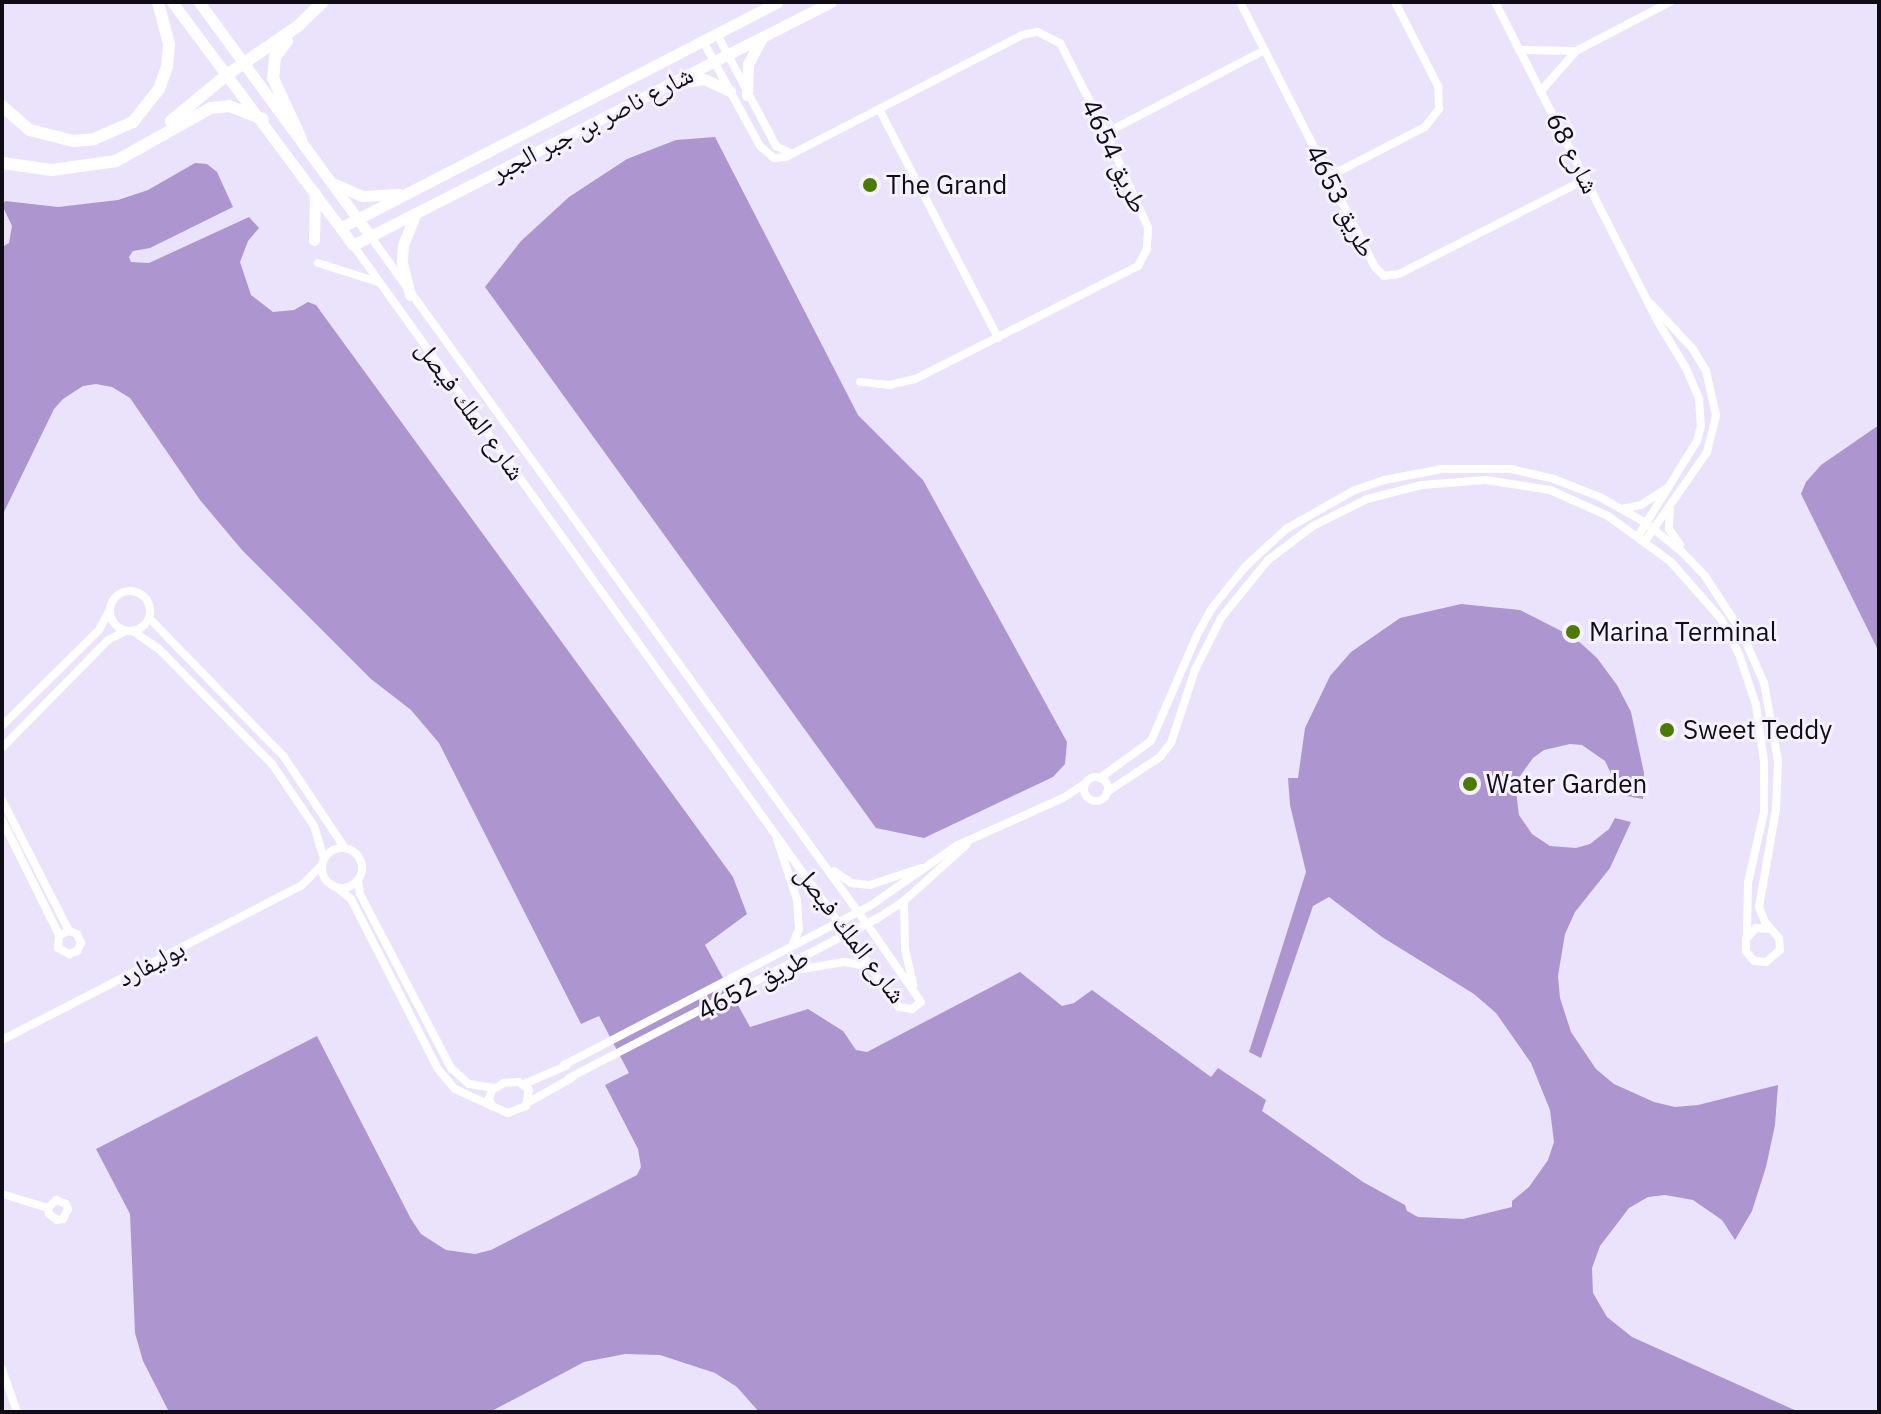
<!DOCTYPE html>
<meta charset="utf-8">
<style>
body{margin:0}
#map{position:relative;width:1881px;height:1414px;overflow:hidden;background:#ebe2fb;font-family:"IBM Plex Sans","Noto Naskh Arabic",sans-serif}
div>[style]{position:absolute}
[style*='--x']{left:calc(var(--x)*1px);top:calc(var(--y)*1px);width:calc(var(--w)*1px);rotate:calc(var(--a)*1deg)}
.water>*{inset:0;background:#ad96d0}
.minor>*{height:8px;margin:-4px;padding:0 4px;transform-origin:4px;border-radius:4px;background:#fff}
.minor>.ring{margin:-4px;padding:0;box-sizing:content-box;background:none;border:8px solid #fff;border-radius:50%}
.major>*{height:11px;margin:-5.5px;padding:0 5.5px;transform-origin:5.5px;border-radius:5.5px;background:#fff}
.highway>*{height:12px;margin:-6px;padding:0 6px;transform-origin:6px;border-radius:6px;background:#fff}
.dots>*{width:22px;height:22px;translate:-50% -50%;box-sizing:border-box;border:4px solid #f6f1fe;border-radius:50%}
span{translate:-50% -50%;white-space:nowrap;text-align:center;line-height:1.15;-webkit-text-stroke:6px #f6f1fe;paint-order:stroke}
.street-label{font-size:26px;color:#100c16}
.poi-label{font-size:26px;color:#100c16}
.left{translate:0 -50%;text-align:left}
.frame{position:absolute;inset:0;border:4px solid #100c16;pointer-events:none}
</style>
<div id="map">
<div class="water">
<i style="clip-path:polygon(715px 137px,858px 415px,923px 480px,1067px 742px,1065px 764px,1053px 777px,924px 838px,876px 828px,485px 287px,521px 241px,569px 197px,627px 159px,676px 140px)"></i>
<i style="clip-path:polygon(195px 163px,207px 164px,217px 172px,233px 207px,150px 248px,133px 251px,129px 257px,131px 262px,149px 263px,249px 217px,259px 228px,248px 241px,240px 262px,251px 295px,273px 312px,294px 310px,308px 302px,316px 305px,733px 877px,747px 914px,705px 945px,750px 1027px,808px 1009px,843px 1031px,856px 1050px,867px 1052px,1020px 972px,1062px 1006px,1074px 1003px,1092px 990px,1211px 1077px,1218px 1068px,1266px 1100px,1262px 1111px,1363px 1182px,1405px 1205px,1407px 1211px,1418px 1217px,1463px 1219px,1512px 1207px,1512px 1201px,1529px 1187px,1548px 1160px,1554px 1142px,1550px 1110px,1531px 1063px,1496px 1013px,1474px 994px,1382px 937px,1329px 897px,1313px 906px,1261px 1058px,1249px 1052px,1306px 872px,1290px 805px,1288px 778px,1298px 778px,1305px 728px,1330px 676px,1351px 652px,1400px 618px,1461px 604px,1520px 610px,1575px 638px,1597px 658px,1617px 685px,1631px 712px,1644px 773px,1643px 799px,1621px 795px,1605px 761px,1582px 745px,1570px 744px,1544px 750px,1533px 758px,1518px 779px,1516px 791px,1519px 815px,1532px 834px,1550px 846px,1576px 848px,1590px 844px,1609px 829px,1615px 818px,1631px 822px,1610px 868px,1575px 912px,1565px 934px,1558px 976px,1560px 998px,1571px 1032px,1596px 1069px,1614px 1084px,1654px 1102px,1675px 1107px,1698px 1105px,1778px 1085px,1775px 1125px,1766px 1167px,1752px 1211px,1735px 1240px,1722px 1220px,1693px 1200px,1665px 1195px,1648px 1197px,1629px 1208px,1600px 1246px,1592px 1268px,1593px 1293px,1607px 1317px,1632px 1337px,1799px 1412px,759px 1412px,737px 1387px,715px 1373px,660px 1355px,625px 1354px,584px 1362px,490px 1412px,169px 1412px,143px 1361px,135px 1333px,130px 1214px,96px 1149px,317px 1036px,411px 1219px,421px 1234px,446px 1250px,475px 1254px,491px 1250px,637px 1175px,641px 1167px,638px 1149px,605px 1085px,629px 1073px,599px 1016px,581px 1024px,439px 743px,411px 710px,371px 679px,242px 550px,200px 500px,130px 398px,112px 387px,96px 384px,83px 386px,63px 399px,54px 409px,2px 516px,2px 247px,9px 243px,12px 226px,3px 207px,5px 201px,58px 207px,118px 200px,148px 190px)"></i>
<i style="clip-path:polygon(1879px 425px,1879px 652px,1801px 494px,1806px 482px,1821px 465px)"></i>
</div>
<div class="minor">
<i style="--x:1240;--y:2;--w:297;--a:63"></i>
<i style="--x:1375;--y:267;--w:13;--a:45"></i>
<i style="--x:1384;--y:276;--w:15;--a:-8"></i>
<i style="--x:1399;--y:274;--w:210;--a:-26.9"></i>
<i style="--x:1495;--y:2;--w:359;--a:63"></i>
<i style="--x:1658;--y:322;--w:54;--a:58.7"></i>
<i style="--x:1686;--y:368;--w:34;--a:67"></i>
<i style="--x:1699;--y:399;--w:27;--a:86"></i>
<i style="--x:1701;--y:426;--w:16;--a:105"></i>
<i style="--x:1697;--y:441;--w:112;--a:121.8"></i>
<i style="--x:717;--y:34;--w:127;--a:62.2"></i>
<i style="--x:776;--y:146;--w:18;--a:27"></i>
<i style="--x:703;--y:41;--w:119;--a:61.5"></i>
<i style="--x:760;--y:146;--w:18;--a:41"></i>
<i style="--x:774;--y:158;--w:12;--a:-5"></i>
<i style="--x:786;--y:157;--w:266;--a:-27.3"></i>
<i style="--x:1022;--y:35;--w:16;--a:-11"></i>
<i style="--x:1038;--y:32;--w:25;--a:27"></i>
<i style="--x:1060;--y:43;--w:101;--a:62.9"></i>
<i style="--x:1106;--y:133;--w:104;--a:66.1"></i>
<i style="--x:1148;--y:228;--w:21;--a:93"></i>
<i style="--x:1147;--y:249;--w:19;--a:118"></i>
<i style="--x:1138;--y:266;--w:250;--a:153.1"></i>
<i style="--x:915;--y:379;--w:26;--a:167"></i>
<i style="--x:890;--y:385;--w:30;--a:-174"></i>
<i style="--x:1519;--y:50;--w:57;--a:1"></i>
<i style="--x:1541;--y:91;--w:53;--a:-48.8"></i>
<i style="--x:1576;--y:51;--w:106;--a:-27.5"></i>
<i style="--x:879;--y:109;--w:258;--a:62.5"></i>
<i style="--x:1106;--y:133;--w:179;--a:-27.6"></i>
<i style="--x:1328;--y:177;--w:109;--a:-27.3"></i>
<i style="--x:1425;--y:127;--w:23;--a:-52"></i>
<i style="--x:1439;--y:109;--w:23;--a:-92"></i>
<i style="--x:1438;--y:86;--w:94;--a:-117.1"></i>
<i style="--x:353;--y:245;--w:937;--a:54.38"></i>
<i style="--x:899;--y:1007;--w:13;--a:9"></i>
<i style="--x:912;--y:1009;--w:11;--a:-38"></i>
<i style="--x:921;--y:1002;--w:83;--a:-124.7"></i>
<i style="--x:874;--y:934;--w:861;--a:-125.83"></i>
<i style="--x:318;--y:263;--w:63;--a:17.6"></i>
<i style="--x:1622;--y:509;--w:19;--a:-12"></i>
<i style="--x:1641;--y:505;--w:30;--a:-33"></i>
<i style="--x:1670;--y:510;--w:19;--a:93"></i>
<i style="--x:1669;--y:529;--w:19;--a:55"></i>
<i style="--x:1645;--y:541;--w:108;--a:-55.1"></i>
<i style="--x:1707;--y:452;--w:38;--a:-76"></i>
<i style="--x:1716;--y:415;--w:45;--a:-102.8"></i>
<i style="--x:1706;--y:371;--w:26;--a:-121"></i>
<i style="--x:1693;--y:349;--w:62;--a:-133"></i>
<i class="ring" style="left:110px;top:591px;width:32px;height:32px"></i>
<i style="--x:149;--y:618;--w:194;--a:45.8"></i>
<i style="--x:284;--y:757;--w:110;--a:56.2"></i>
<i style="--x:133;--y:631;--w:32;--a:35"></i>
<i style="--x:159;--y:649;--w:161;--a:45.5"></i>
<i style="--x:272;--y:764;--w:75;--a:55.9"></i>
<i style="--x:314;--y:826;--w:34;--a:73"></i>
<i style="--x:2;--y:726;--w:136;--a:-44.7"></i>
<i style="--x:99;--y:630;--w:21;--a:-62"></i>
<i style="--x:2;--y:748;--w:151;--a:-45.5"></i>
<i style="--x:108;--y:640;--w:20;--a:-27"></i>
<i class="ring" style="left:1084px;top:777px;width:16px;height:16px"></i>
<i style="--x:1100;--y:778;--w:63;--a:-36"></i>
<i style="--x:1151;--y:741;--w:116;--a:-66.5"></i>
<i style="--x:1197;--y:635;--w:31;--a:-61"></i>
<i style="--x:1212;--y:608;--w:53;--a:-51.2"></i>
<i style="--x:1245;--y:567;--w:56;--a:-42.8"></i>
<i style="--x:1286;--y:529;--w:79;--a:-29.5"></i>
<i style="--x:1355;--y:490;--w:31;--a:-19"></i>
<i style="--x:1384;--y:480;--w:59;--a:-10.7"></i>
<i style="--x:1442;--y:469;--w:69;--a:0"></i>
<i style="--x:1511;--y:469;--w:44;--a:13.1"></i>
<i style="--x:1554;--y:479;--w:49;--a:21.4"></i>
<i style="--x:1600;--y:497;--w:53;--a:29.5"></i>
<i style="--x:1646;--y:523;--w:46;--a:38.9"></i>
<i style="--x:1682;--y:552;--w:33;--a:46"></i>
<i style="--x:1705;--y:576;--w:68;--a:57"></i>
<i style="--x:1742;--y:633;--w:55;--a:66.3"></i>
<i style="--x:1764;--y:683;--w:79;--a:79.8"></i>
<i style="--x:1778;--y:761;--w:48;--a:92.4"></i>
<i style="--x:1776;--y:809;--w:99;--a:99.8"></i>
<i style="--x:1759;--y:907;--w:16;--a:68"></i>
<i style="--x:1765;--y:922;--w:21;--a:49"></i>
<i style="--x:1779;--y:938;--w:12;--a:85"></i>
<i style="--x:1780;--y:950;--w:18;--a:139"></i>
<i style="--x:1766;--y:962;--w:12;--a:-175"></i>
<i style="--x:1754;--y:961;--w:13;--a:-129"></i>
<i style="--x:1746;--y:951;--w:12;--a:-90"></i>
<i style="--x:1746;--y:939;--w:15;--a:-48"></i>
<i style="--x:1756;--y:928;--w:14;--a:4"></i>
<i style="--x:1107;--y:792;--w:64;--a:-33.4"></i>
<i style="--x:1160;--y:757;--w:18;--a:-52"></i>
<i style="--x:1171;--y:743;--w:77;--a:-71.8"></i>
<i style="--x:1195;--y:670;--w:58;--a:-63.4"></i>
<i style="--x:1221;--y:618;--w:75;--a:-51"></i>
<i style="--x:1268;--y:560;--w:56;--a:-37.1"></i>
<i style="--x:1313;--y:526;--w:60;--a:-26.6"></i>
<i style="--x:1367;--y:499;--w:57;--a:-14.3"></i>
<i style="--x:1422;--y:485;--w:64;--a:-4.5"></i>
<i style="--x:1486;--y:480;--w:65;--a:8.9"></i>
<i style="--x:1550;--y:490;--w:64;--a:24.1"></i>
<i style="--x:1608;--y:516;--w:78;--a:36.1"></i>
<i style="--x:1671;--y:562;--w:76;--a:48.7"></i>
<i style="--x:1721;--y:619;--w:39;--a:63"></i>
<i style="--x:1739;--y:654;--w:54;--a:71.6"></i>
<i style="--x:1756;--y:705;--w:57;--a:81.9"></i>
<i style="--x:1764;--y:761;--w:51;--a:90"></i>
<i style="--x:1764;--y:812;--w:73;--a:102.7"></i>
<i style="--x:1748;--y:883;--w:53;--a:91.1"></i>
<i style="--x:2;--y:800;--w:147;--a:62.9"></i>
<i style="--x:2;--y:820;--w:128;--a:63.6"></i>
<i style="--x:59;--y:935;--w:13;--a:94"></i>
<i style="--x:58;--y:948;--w:13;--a:29"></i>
<i style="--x:69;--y:954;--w:9;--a:-21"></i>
<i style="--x:77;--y:951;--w:9;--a:-63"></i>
<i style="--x:81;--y:943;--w:10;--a:-114"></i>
<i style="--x:77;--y:934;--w:9;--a:-159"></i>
<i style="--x:69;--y:931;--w:11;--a:158"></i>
<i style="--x:777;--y:839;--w:64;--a:71.8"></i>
<i style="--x:797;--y:900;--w:29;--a:86"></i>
<i style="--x:799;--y:929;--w:16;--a:112"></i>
<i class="ring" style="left:322px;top:848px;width:32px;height:32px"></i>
<i style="--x:834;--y:871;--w:21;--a:35"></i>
<i style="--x:851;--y:883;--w:19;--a:6"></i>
<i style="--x:870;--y:885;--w:54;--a:-18.4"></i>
<i style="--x:358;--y:880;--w:14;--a:82"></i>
<i style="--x:360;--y:894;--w:196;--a:62.4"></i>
<i style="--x:451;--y:1068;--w:24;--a:42"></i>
<i style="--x:469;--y:1084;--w:26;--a:9"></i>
<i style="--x:336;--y:887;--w:19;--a:39"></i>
<i style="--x:351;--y:899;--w:191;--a:62.9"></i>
<i style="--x:438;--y:1069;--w:26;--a:50"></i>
<i style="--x:455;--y:1089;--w:41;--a:24.7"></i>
<i style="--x:904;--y:901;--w:48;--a:88.8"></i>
<i style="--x:905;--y:949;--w:37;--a:77"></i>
<i style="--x:784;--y:972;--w:61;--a:-9.5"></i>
<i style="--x:844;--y:962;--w:29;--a:10"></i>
<i style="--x:2;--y:1040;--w:336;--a:-27.3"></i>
<i style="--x:301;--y:886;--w:30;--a:-45"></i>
<i style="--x:564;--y:1065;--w:345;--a:-27.5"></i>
<i style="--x:870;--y:906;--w:105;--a:-34.9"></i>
<i style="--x:956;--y:846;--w:117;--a:-24.2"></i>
<i style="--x:1063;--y:798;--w:27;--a:-33"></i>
<i style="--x:569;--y:1078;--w:348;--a:-27.4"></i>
<i style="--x:878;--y:918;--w:31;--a:-33"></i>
<i style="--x:904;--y:901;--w:84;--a:-42.1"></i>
<i style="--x:519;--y:1082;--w:13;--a:39"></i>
<i style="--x:529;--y:1090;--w:16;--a:101"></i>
<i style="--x:526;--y:1106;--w:19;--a:159"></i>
<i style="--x:508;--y:1113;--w:17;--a:-156"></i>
<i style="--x:492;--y:1106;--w:8;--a:-113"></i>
<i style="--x:489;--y:1099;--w:9;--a:-72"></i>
<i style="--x:492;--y:1090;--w:14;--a:-30"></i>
<i style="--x:504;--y:1083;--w:15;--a:-4"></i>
<i style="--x:524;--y:1084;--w:46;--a:-23.2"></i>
<i style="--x:529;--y:1102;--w:49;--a:-29.2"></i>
<i style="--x:2;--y:1194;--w:48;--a:16.9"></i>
<i style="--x:48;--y:1208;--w:6;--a:81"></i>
<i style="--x:49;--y:1214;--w:10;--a:37"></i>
<i style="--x:57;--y:1220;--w:6;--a:-9"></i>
<i style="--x:63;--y:1219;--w:11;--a:-63"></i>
<i style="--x:68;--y:1209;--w:5;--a:-112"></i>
<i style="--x:66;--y:1204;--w:11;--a:-158"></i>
<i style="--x:56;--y:1200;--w:11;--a:135"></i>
<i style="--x:2;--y:1369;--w:46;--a:70.8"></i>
</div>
<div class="major">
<i style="--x:172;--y:2;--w:303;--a:53.3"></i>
<i style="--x:353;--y:245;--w:536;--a:-26.95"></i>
<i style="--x:199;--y:2;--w:290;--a:53.8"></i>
<i style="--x:683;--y:82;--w:21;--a:-8"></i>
<i style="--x:704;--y:79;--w:29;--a:25"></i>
<i style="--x:747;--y:95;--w:31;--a:-88"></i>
<i style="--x:748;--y:64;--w:27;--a:-62"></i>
<i style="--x:335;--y:184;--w:30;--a:24"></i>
<i style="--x:362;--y:196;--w:37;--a:-3"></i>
<i style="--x:342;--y:227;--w:490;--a:-27.3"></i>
<i style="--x:314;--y:240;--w:47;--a:-88.8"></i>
<i style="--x:410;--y:295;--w:34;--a:-104"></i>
<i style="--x:402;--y:262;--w:17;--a:-87"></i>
<i style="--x:403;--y:245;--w:35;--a:-68"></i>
</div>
<div class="highway">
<i style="--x:287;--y:41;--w:20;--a:127"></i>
<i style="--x:275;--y:57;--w:21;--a:95"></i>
<i style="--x:273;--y:78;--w:67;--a:65.3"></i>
<i style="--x:2;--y:106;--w:37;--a:41"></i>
<i style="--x:30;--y:130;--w:44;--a:14.3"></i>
<i style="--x:73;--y:141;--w:21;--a:-5"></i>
<i style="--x:94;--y:139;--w:43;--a:-23.6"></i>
<i style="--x:133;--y:122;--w:42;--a:-51.8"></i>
<i style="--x:159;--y:89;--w:23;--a:-70"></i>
<i style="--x:167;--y:67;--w:23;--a:-85"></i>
<i style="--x:169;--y:44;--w:43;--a:-104.7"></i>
<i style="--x:171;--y:121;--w:74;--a:-39.5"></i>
<i style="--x:228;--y:74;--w:85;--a:-34.4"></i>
<i style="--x:298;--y:26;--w:35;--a:-44"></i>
<i style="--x:2;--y:163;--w:50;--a:8"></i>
<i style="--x:52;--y:170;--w:65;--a:-8"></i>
<i style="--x:116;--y:161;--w:109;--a:-29.2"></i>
<i style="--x:211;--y:108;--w:18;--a:-6"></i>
<i style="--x:229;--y:106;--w:36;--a:21"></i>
</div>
<div class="dots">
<i style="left:870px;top:185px;background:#4c7a01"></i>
<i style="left:1573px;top:632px;background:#4c7a01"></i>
<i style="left:1667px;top:730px;background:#4c7a01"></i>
<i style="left:1470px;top:784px;background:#4c7a01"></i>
</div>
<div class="street-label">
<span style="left:592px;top:123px;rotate:-27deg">شارع ناصر بن جبر الجبر</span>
<span style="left:1573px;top:153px;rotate:63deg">شارع 68</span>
<span style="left:1115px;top:156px;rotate:65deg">طريق 4654</span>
<span style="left:1341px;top:201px;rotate:63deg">طريق 4653</span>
<span style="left:471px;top:410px;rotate:54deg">شارع الملك فيصل</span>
<span style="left:851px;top:934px;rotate:53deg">شارع الملك فيصل</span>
<span style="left:151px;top:963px;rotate:-27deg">بوليفارد</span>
<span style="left:753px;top:984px;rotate:-28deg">طريق 4652</span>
</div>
<div class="poi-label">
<span class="left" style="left:886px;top:185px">The Grand</span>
<span class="left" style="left:1589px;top:632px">Marina Terminal</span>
<span class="left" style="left:1683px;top:730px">Sweet Teddy</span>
<span class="left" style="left:1486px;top:784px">Water Garden</span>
</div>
<div class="frame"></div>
</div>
